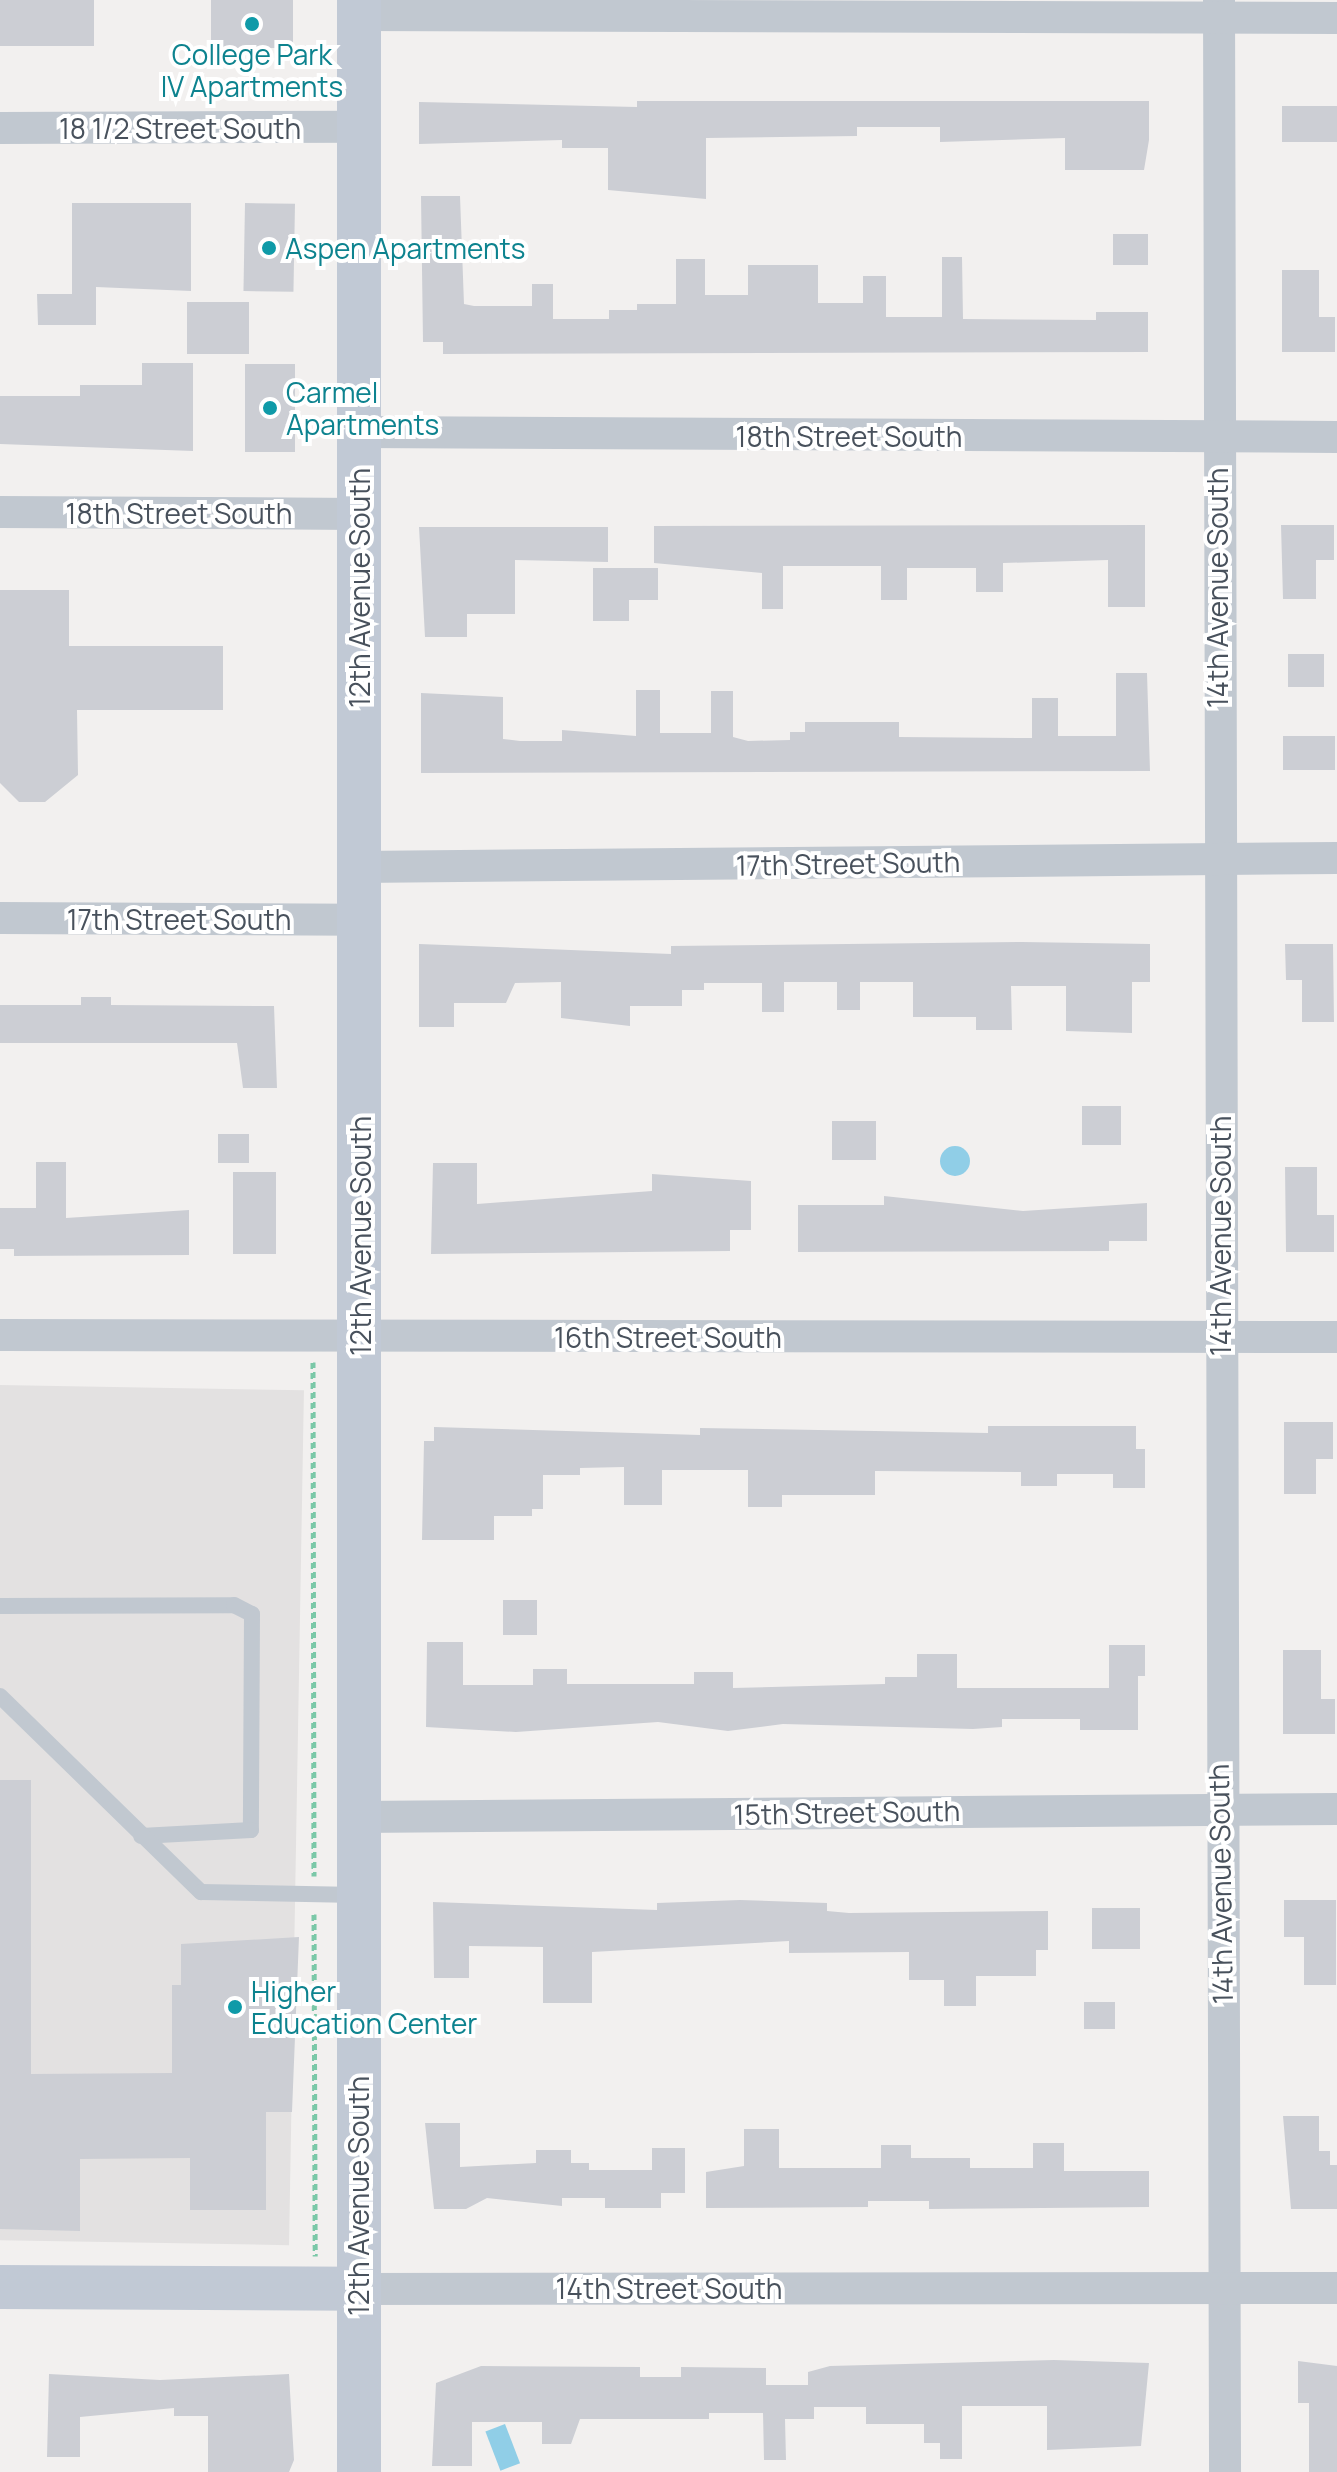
<!DOCTYPE html>
<style>
body{margin:0}
#map{position:relative;width:1337px;height:2472px;overflow:hidden;background:#f2f0ef;font-family:Manrope,sans-serif}
div>[style]{position:absolute}
[style*='--x']{left:calc(var(--x)*1px);top:calc(var(--y)*1px);width:calc(var(--w)*1px);rotate:calc(var(--a)*1deg)}
.education>*{inset:0;background:#e3e1e1;transform-origin:0 0}
.water>*{inset:0;background:#90cee7;transform-origin:0 0}
.round{border-radius:50%}
.building>*{inset:0;background:#ccced4;transform-origin:0 0}
.path>*{height:5px;margin-top:-2.5px;transform-origin:0;background:repeating-linear-gradient(90deg,#7bc8a8 0 6px,transparent 0 10px)}
.lane>*{height:16px;margin:-8px;padding:0 8px;transform-origin:8px;border-radius:8px;background:#c1c8d0}
.street>*{height:32px;margin:-16px;padding:0 16px;transform-origin:16px;border-radius:16px;background:#c1c8d0}
.secondary>*{height:44px;margin:-22px;padding:0 22px;transform-origin:22px;border-radius:22px;background:#c1c9d5}
.dots>*{width:22px;height:22px;translate:-50% -50%;box-sizing:border-box;border:4px solid #fff;border-radius:50%}
span{translate:-50% -50%;white-space:nowrap;text-align:center;line-height:1.15;-webkit-text-stroke:8px #fff;paint-order:stroke}
.culture-label{font-size:28px;color:#0d838f}
.left{translate:0 -50%;text-align:left}
.street-label{font-size:28px;color:#48515c}
</style>
<div id="map">
<div class="education">
<i style="left:0;top:1385px;width:304px;height:855px;rotate:1deg"></i>
</div>
<div class="water">
<i class="round" style="left:940px;top:1146px;width:30px;height:30px"></i>
<i style="left:505px;top:2424px;width:42px;height:21px;rotate:69deg"></i>
</div>
<div class="building">
<i style="left:0;top:0;width:94px;height:46px"></i>
<i style="left:211px;top:0;width:82px;height:48px"></i>
<i style="clip-path:polygon(637px 101px,1149px 101px,1149px 140px,1144px 170px,1065px 170px,1065px 138px,940px 142px,940px 127px,857px 127px,857px 136px,706px 138px,706px 199px,608px 190px,608px 148px,562px 148px,562px 140px,419px 144px,419px 102px,637px 107px)"></i>
<i style="left:1282px;top:106px;width:55px;height:36px"></i>
<i style="clip-path:polygon(421px 196px,460px 196px,464px 304px,474px 306px,532px 306px,532px 284px,553px 284px,553px 319px,609px 319px,609px 310px,637px 310px,637px 304px,676px 304px,676px 259px,705px 259px,705px 295px,748px 295px,748px 265px,818px 265px,818px 303px,863px 303px,863px 276px,886px 276px,886px 317px,942px 317px,942px 257px,962px 257px,963px 319px,1096px 320px,1096px 312px,1148px 312px,1148px 352px,443px 354px,443px 342px,423px 342px)"></i>
<i style="clip-path:polygon(72px 203px,191px 203px,191px 291px,96px 287px,96px 325px,38px 325px,37px 294px,72px 294px)"></i>
<i style="left:245px;top:203px;width:50px;height:88px;rotate:1deg"></i>
<i style="left:1113px;top:234px;width:35px;height:31px"></i>
<i style="clip-path:polygon(1282px 270px,1319px 270px,1319px 317px,1335px 317px,1335px 352px,1282px 352px)"></i>
<i style="left:187px;top:302px;width:62px;height:52px"></i>
<i style="clip-path:polygon(142px 363px,193px 363px,193px 451px,0 444px,0 396px,80px 396px,80px 385px,142px 385px)"></i>
<i style="left:245px;top:364px;width:50px;height:88px"></i>
<i style="clip-path:polygon(1145px 525px,1145px 607px,1108px 607px,1108px 560px,1003px 563px,1003px 592px,976px 592px,976px 568px,907px 568px,907px 600px,881px 600px,881px 566px,783px 566px,783px 609px,762px 609px,762px 573px,654px 563px,654px 526px)"></i>
<i style="clip-path:polygon(1281px 525px,1334px 525px,1334px 560px,1316px 560px,1316px 599px,1283px 599px)"></i>
<i style="clip-path:polygon(419px 527px,608px 527px,608px 562px,515px 560px,515px 614px,467px 614px,467px 637px,425px 637px)"></i>
<i style="clip-path:polygon(593px 568px,658px 568px,658px 600px,629px 600px,629px 621px,593px 621px)"></i>
<i style="clip-path:polygon(0 590px,69px 590px,69px 646px,223px 646px,223px 710px,77px 710px,78px 775px,45px 802px,19px 802px,0 783px)"></i>
<i style="left:1288px;top:654px;width:36px;height:33px"></i>
<i style="clip-path:polygon(1116px 673px,1147px 673px,1150px 771px,421px 773px,421px 693px,503px 697px,503px 739px,520px 741px,562px 741px,562px 730px,636px 736px,636px 690px,660px 690px,660px 733px,711px 733px,711px 691px,733px 691px,733px 737px,748px 741px,790px 740px,790px 732px,805px 732px,805px 722px,899px 722px,899px 737px,1032px 738px,1032px 698px,1058px 698px,1058px 736px,1116px 736px)"></i>
<i style="left:1283px;top:736px;width:52px;height:34px"></i>
<i style="clip-path:polygon(1022px 942px,1150px 944px,1150px 982px,1132px 982px,1132px 1033px,1066px 1031px,1066px 986px,1011px 986px,1012px 1030px,976px 1030px,976px 1017px,913px 1017px,913px 982px,860px 982px,860px 1010px,837px 1010px,837px 982px,784px 982px,784px 1012px,762px 1012px,762px 983px,704px 983px,704px 990px,682px 990px,682px 1006px,630px 1006px,630px 1026px,561px 1018px,561px 982px,515px 983px,506px 1003px,454px 1003px,454px 1027px,419px 1027px,419px 944px,671px 954px,671px 946px)"></i>
<i style="clip-path:polygon(1285px 944px,1333px 944px,1334px 1022px,1302px 1022px,1302px 980px,1286px 980px)"></i>
<i style="clip-path:polygon(81px 997px,111px 997px,111px 1005px,274px 1006px,277px 1088px,243px 1088px,237px 1043px,0 1043px,0 1005px,81px 1005px)"></i>
<i style="left:1082px;top:1106px;width:39px;height:39px"></i>
<i style="left:832px;top:1121px;width:44px;height:39px"></i>
<i style="left:218px;top:1134px;width:31px;height:29px"></i>
<i style="clip-path:polygon(36px 1162px,66px 1162px,66px 1218px,189px 1210px,189px 1255px,14px 1256px,14px 1249px,0 1249px,0 1208px,36px 1208px)"></i>
<i style="clip-path:polygon(433px 1163px,477px 1163px,477px 1204px,652px 1191px,652px 1174px,751px 1181px,751px 1230px,730px 1230px,730px 1251px,431px 1254px)"></i>
<i style="clip-path:polygon(1285px 1167px,1317px 1167px,1317px 1215px,1334px 1215px,1334px 1252px,1286px 1252px)"></i>
<i style="left:233px;top:1172px;width:43px;height:82px"></i>
<i style="clip-path:polygon(884px 1196px,1023px 1211px,1147px 1203px,1147px 1241px,1109px 1241px,1109px 1251px,798px 1252px,798px 1205px,884px 1205px)"></i>
<i style="clip-path:polygon(1284px 1422px,1333px 1422px,1333px 1459px,1316px 1459px,1316px 1494px,1284px 1494px)"></i>
<i style="clip-path:polygon(988px 1426px,1136px 1426px,1136px 1449px,1145px 1449px,1145px 1488px,1113px 1488px,1113px 1474px,1057px 1474px,1057px 1486px,1021px 1486px,1021px 1472px,875px 1471px,875px 1495px,782px 1495px,782px 1507px,748px 1507px,748px 1470px,662px 1470px,662px 1505px,624px 1505px,624px 1467px,580px 1468px,580px 1475px,543px 1475px,543px 1509px,532px 1509px,532px 1516px,494px 1516px,494px 1540px,422px 1540px,424px 1441px,434px 1441px,434px 1427px,700px 1435px,700px 1428px,988px 1433px)"></i>
<i style="left:503px;top:1600px;width:34px;height:35px"></i>
<i style="clip-path:polygon(427px 1642px,463px 1642px,463px 1685px,533px 1685px,533px 1669px,567px 1669px,567px 1684px,694px 1684px,694px 1672px,733px 1672px,733px 1688px,885px 1684px,885px 1677px,917px 1677px,917px 1654px,957px 1654px,957px 1688px,1109px 1688px,1109px 1645px,1145px 1645px,1145px 1676px,1138px 1676px,1138px 1730px,1080px 1730px,1080px 1719px,1002px 1719px,1002px 1727px,973px 1729px,783px 1724px,728px 1731px,658px 1722px,516px 1732px,426px 1727px)"></i>
<i style="clip-path:polygon(1283px 1650px,1321px 1650px,1321px 1699px,1335px 1699px,1335px 1734px,1283px 1734px)"></i>
<i style="clip-path:polygon(0 1780px,31px 1780px,31px 2074px,172px 2073px,172px 1985px,181px 1985px,181px 1944px,299px 1937px,292px 2112px,266px 2112px,266px 2210px,190px 2210px,190px 2158px,80px 2159px,80px 2231px,0 2229px)"></i>
<i style="clip-path:polygon(740px 1900px,827px 1903px,827px 1911px,849px 1913px,1048px 1911px,1048px 1950px,1036px 1950px,1036px 1976px,976px 1976px,976px 2006px,944px 2006px,944px 1980px,909px 1980px,909px 1952px,789px 1953px,789px 1941px,592px 1952px,592px 2003px,543px 2003px,543px 1947px,469px 1946px,469px 1978px,434px 1978px,433px 1902px,657px 1910px,657px 1903px)"></i>
<i style="clip-path:polygon(1284px 1900px,1336px 1900px,1336px 1985px,1304px 1985px,1304px 1937px,1284px 1937px)"></i>
<i style="left:1092px;top:1908px;width:48px;height:41px"></i>
<i style="left:1084px;top:2002px;width:31px;height:27px"></i>
<i style="clip-path:polygon(1283px 2116px,1319px 2116px,1319px 2151px,1330px 2151px,1330px 2165px,1337px 2165px,1337px 2209px,1291px 2209px)"></i>
<i style="clip-path:polygon(425px 2123px,460px 2123px,460px 2167px,536px 2163px,536px 2150px,571px 2150px,571px 2163px,589px 2163px,589px 2170px,652px 2170px,652px 2148px,685px 2148px,685px 2193px,661px 2193px,661px 2208px,605px 2208px,605px 2198px,562px 2198px,562px 2206px,487px 2198px,466px 2209px,434px 2209px)"></i>
<i style="clip-path:polygon(744px 2129px,779px 2129px,779px 2168px,881px 2168px,881px 2145px,911px 2145px,911px 2158px,970px 2158px,970px 2168px,1033px 2168px,1033px 2143px,1064px 2143px,1064px 2171px,1149px 2171px,1149px 2207px,929px 2209px,929px 2201px,868px 2201px,868px 2207px,706px 2208px,706px 2172px,744px 2166px)"></i>
<i style="clip-path:polygon(1054px 2360px,1149px 2363px,1141px 2446px,1047px 2450px,1047px 2406px,962px 2406px,962px 2459px,940px 2459px,940px 2443px,924px 2443px,924px 2424px,866px 2424px,866px 2407px,814px 2407px,814px 2419px,785px 2419px,786px 2460px,764px 2460px,763px 2413px,709px 2413px,709px 2419px,580px 2419px,571px 2444px,542px 2444px,542px 2422px,472px 2422px,472px 2466px,432px 2466px,436px 2383px,481px 2366px,640px 2367px,640px 2377px,681px 2377px,681px 2367px,766px 2368px,766px 2385px,808px 2385px,808px 2372px,830px 2366px)"></i>
<i style="clip-path:polygon(1298px 2361px,1337px 2366px,1337px 2472px,1309px 2472px,1309px 2403px,1298px 2403px)"></i>
<i style="clip-path:polygon(49px 2374px,160px 2380px,289px 2374px,294px 2460px,289px 2472px,208px 2472px,208px 2416px,174px 2416px,174px 2408px,80px 2417px,80px 2457px,47px 2457px)"></i>
</div>
<div class="path">
<i style="--x:313;--y:1362;--w:514;--a:89.89"></i>
<i style="--x:314;--y:1914;--w:342;--a:89.8"></i>
</div>
<div class="lane">
<i style="--x:0;--y:1606;--w:234;--a:-0.2"></i>
<i style="--x:234;--y:1605;--w:20;--a:27"></i>
<i style="--x:252;--y:1614;--w:216;--a:90.3"></i>
<i style="--x:251;--y:1830;--w:110;--a:176.9"></i>
<i style="--x:0;--y:1696;--w:281;--a:44.3"></i>
<i style="--x:201;--y:1892;--w:156;--a:1.1"></i>
</div>
<div class="street">
<i style="--x:1219;--y:0;--w:2472;--a:89.86"></i>
<i style="--x:359;--y:15;--w:978;--a:0.18"></i>
<i style="--x:0;--y:128;--w:360;--a:-0.2"></i>
<i style="--x:360;--y:432;--w:977;--a:0.29"></i>
<i style="--x:0;--y:512;--w:359;--a:0.3"></i>
<i style="--x:358;--y:867;--w:979;--a:-0.53"></i>
<i style="--x:0;--y:918;--w:358;--a:0.3"></i>
<i style="--x:0;--y:1335;--w:1337;--a:0.09"></i>
<i style="--x:357;--y:1817;--w:980;--a:-0.47"></i>
<i style="--x:358;--y:2289;--w:979;--a:-0.06"></i>
</div>
<div class="secondary">
<i style="--x:359;--y:0;--w:2472;--a:90"></i>
<i style="--x:0;--y:2287;--w:358;--a:0.3"></i>
</div>
<div class="dots">
<i style="left:252px;top:24px;background:#0f9aa8"></i>
<i style="left:269px;top:248px;background:#0f9aa8"></i>
<i style="left:270px;top:408px;background:#0f9aa8"></i>
<i style="left:235px;top:2007px;background:#0f9aa8"></i>
</div>
<div class="culture-label">
<span style="left:252px;top:70px">College Park<br>IV Apartments</span>
<span class="left" style="left:285px;top:248px">Aspen Apartments</span>
<span class="left" style="left:286px;top:408px">Carmel<br>Apartments</span>
<span class="left" style="left:251px;top:2007px">Higher<br>Education Center</span>
</div>
<div class="street-label">
<span style="left:180px;top:128px">18 1/2 Street South</span>
<span style="left:849px;top:436px">18th Street South</span>
<span style="left:179px;top:513px">18th Street South</span>
<span style="left:359px;top:588px;rotate:-90deg">12th Avenue South</span>
<span style="left:1217px;top:588px;rotate:-90deg">14th Avenue South</span>
<span style="left:848px;top:863px;rotate:-1deg">17th Street South</span>
<span style="left:179px;top:919px">17th Street South</span>
<span style="left:360px;top:1236px;rotate:-90deg">12th Avenue South</span>
<span style="left:1220px;top:1236px;rotate:-90deg">14th Avenue South</span>
<span style="left:668px;top:1337px">16th Street South</span>
<span style="left:847px;top:1812px;rotate:-1deg">15th Street South</span>
<span style="left:1220px;top:1884px;rotate:-91deg">14th Avenue South</span>
<span style="left:358px;top:2196px;rotate:-90deg">12th Avenue South</span>
<span style="left:669px;top:2288px">14th Street South</span>
</div>
</div>
